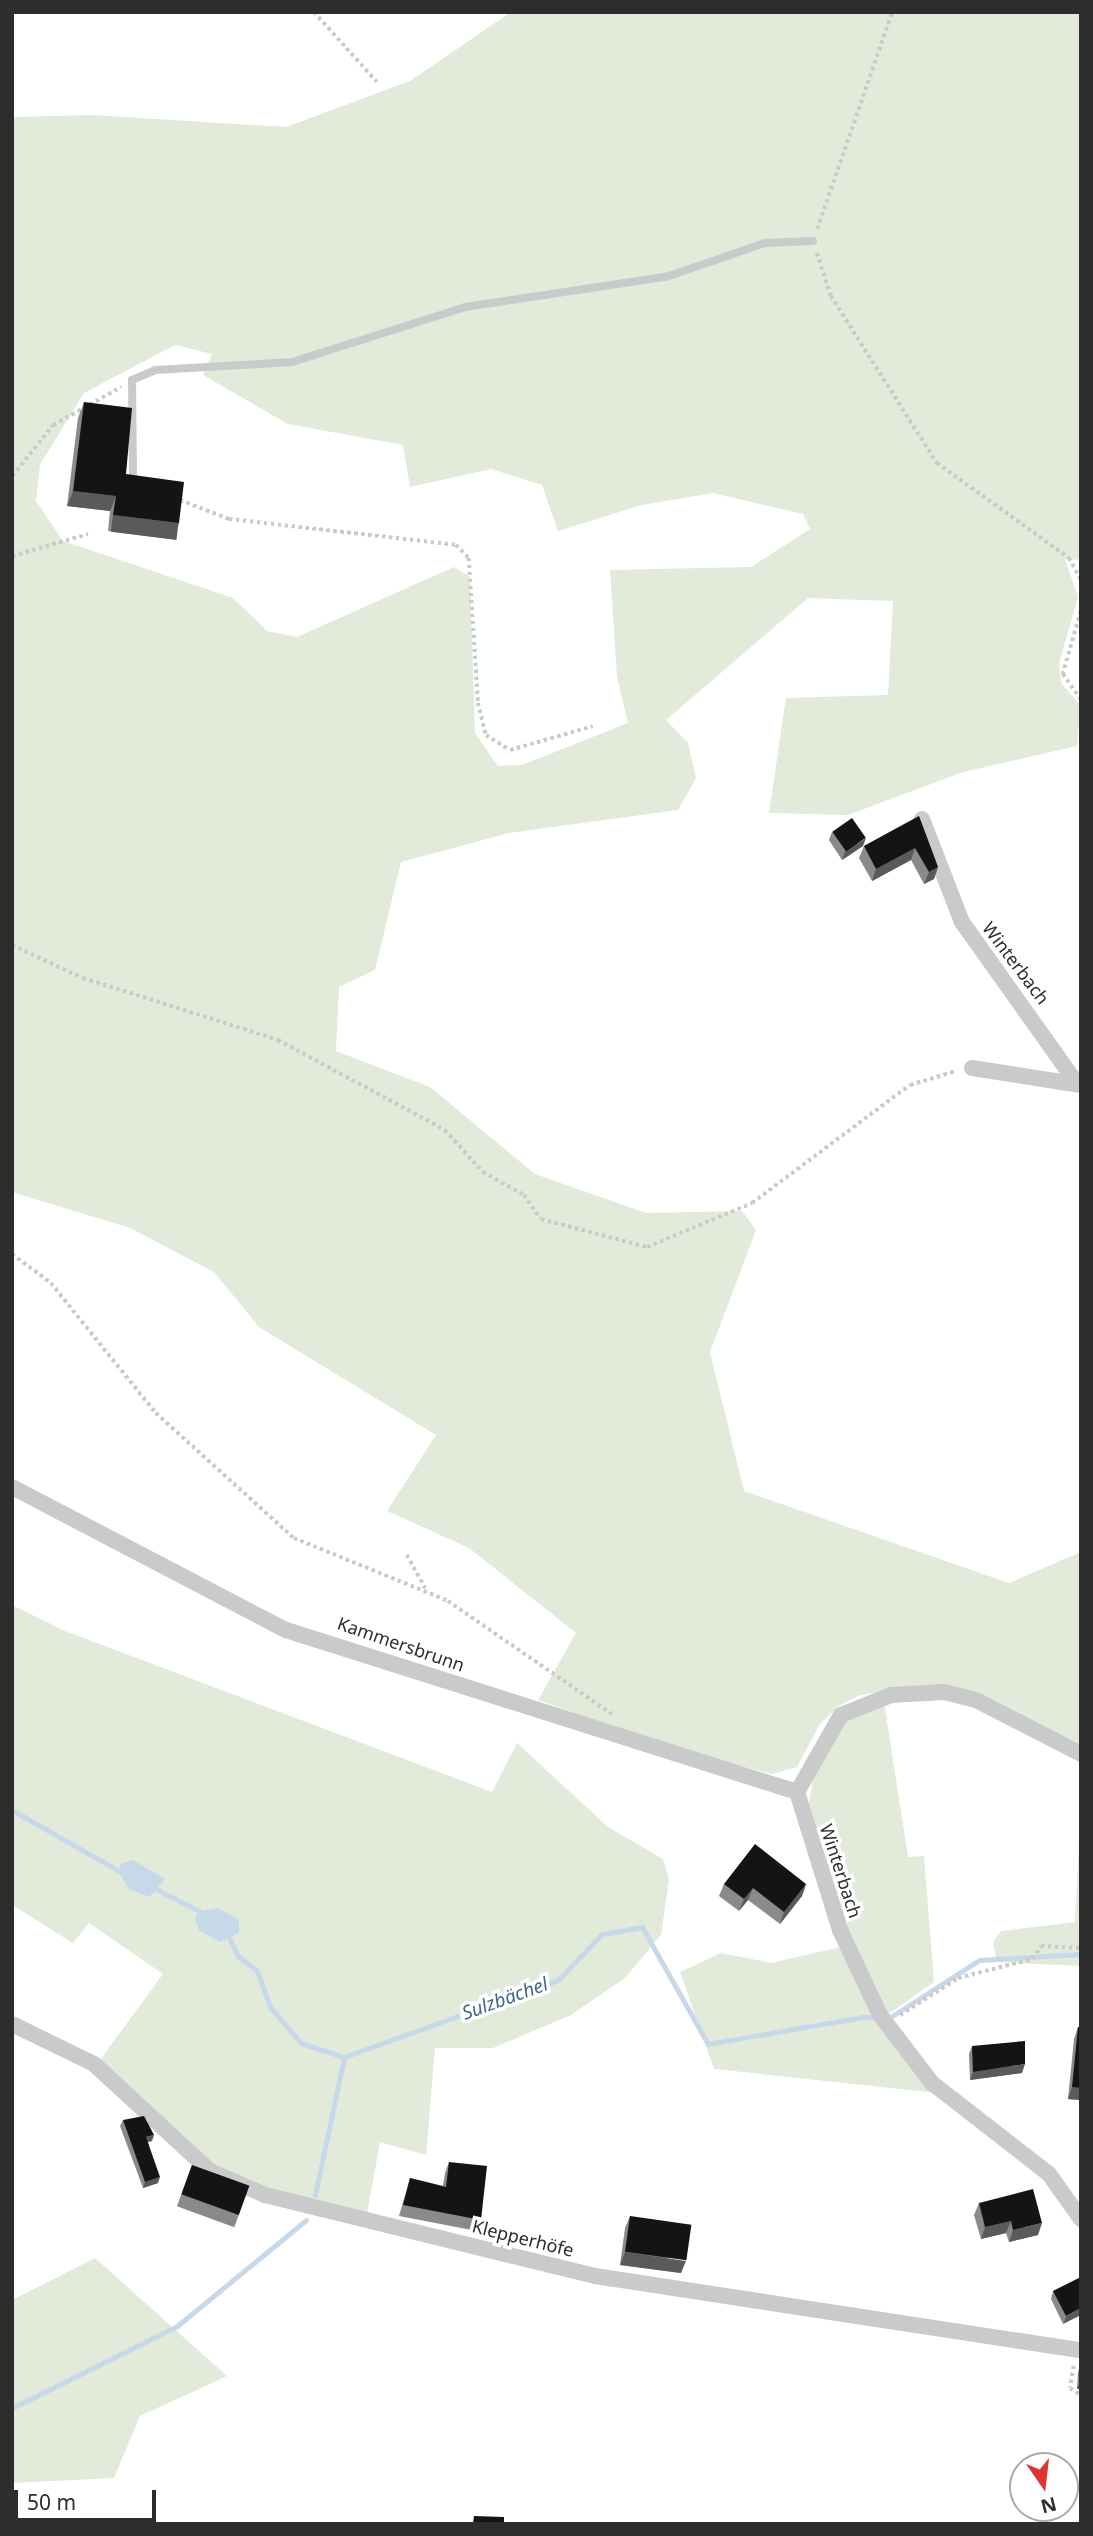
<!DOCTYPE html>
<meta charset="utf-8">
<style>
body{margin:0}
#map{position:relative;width:1093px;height:2536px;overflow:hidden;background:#fff;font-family:"Noto Sans",sans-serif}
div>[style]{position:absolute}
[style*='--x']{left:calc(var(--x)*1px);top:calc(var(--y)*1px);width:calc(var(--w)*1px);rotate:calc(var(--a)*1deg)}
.green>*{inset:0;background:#e2eada}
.water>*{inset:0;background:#c7d9e9}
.stream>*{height:5px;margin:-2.5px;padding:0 2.5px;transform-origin:2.5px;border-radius:2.5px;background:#c7d9e9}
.path>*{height:3.5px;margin-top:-1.75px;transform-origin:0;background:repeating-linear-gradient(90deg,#cacaca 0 3.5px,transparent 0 7px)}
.service>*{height:8px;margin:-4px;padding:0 4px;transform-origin:4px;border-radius:4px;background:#cacaca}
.minor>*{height:16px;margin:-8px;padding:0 8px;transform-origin:8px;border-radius:8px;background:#cacaca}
.wall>*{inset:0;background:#8a8a8a;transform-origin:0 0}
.shaded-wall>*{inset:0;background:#5a5a5a;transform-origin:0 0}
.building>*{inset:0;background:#141414;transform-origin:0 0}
span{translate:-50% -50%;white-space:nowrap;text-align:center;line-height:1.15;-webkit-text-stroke:7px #fff;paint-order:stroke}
.street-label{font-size:18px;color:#2d2d2d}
.water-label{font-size:19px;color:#3e678b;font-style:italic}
.frame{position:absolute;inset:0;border:14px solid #2d2d2d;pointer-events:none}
.north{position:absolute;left:1009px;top:2452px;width:70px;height:70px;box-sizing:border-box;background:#fff;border:2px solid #ababab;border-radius:50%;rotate:166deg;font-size:19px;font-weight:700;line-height:28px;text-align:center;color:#2d2d2d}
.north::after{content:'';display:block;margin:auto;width:24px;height:32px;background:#de3534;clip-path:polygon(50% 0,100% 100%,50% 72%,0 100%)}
.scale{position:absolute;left:14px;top:2490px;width:142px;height:32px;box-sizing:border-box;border:4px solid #2d2d2d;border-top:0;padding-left:9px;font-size:21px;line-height:24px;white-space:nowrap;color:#2d2d2d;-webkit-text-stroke:5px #fff;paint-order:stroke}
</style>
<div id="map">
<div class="green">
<i style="clip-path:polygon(evenodd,511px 12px,1081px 12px,1081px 560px,1065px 559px,1078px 597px,1059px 664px,1061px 683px,1081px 706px,1077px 746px,963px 772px,848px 815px,769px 813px,786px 698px,888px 695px,893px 601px,808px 598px,666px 720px,688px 743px,696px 778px,678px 810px,509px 833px,401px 862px,375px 970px,339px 987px,336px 1051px,430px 1087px,535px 1174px,646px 1213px,742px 1211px,756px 1230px,710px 1352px,744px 1491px,1009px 1583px,1081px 1552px,1081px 1746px,1012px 1713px,908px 1688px,860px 1695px,840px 1705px,820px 1724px,797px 1767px,772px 1774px,674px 1749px,538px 1700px,576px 1633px,469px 1548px,387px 1511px,436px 1435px,259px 1327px,214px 1272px,130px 1228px,12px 1192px,12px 117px,93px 115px,286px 127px,410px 81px,511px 12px,175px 345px,212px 354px,203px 375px,288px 424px,403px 445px,410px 487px,491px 469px,542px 485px,558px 531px,642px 505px,713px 493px,803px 514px,810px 529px,751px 567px,610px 570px,617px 677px,628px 723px,522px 765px,498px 766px,475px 733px,470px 577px,454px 567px,297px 637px,267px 631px,233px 598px,63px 541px,36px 501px,40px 465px,84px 393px,175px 345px)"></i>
<i style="clip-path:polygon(12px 1605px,65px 1631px,492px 1792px,517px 1743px,608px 1827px,663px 1859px,669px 1880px,661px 1935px,625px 1978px,571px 2015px,493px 2048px,435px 2048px,426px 2155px,380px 2142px,367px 2214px,281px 2194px,209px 2164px,100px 2060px,163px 1974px,89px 1923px,73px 1943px,12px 1905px)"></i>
<i style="clip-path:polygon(884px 1702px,908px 1857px,924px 1856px,934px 1982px,887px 2015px,845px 1927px,809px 1803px,815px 1769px,843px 1721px)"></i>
<i style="clip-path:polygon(1081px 1800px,1081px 1966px,997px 1962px,993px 1942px,1001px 1931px,1075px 1922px)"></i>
<i style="clip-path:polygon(841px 1947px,881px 2030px,938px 2093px,714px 2069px,680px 1972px,721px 1953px,771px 1963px)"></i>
<i style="clip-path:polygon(95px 2258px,227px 2376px,140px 2416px,114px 2478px,12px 2483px,12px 2300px)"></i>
</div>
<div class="water">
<i style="clip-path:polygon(133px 1860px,165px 1879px,150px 1897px,129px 1889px,119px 1872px,121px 1864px)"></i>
<i style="clip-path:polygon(218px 1908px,239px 1920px,239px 1933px,220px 1942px,199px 1930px,195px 1919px,198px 1912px)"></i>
</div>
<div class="stream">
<i style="--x:12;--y:1810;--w:129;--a:29.7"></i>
<i style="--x:152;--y:1887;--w:57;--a:27"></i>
<i style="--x:228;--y:1935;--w:23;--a:65"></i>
<i style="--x:238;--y:1956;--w:24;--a:38"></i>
<i style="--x:257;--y:1971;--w:38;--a:70"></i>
<i style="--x:270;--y:2007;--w:48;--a:49.3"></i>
<i style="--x:301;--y:2043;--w:45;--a:18"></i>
<i style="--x:344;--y:2057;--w:227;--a:-19.8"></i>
<i style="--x:558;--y:1980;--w:64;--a:-46.3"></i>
<i style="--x:602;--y:1934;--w:41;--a:-9.9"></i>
<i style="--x:642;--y:1927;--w:134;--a:60.6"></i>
<i style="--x:708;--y:2044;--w:157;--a:-9.9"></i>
<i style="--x:863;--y:2017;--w:26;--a:2"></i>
<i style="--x:889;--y:2018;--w:107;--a:-32.8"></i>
<i style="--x:979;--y:1960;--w:102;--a:-3.4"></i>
<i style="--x:315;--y:2195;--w:141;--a:-78.1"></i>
<i style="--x:12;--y:2408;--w:184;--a:-26.4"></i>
<i style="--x:177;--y:2326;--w:167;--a:-39.4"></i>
</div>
<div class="path">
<i style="--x:314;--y:12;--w:94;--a:48"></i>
<i style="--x:817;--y:229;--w:230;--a:-70.9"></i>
<i style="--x:817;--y:253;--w:45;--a:72"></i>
<i style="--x:831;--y:296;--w:198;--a:57.6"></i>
<i style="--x:937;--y:463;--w:163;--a:35.7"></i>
<i style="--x:1069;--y:558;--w:25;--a:61"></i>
<i style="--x:12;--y:476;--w:65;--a:-51.2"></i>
<i style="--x:53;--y:425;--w:78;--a:-29.2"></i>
<i style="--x:180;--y:500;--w:53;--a:21.2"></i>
<i style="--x:229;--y:519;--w:228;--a:6.5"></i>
<i style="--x:456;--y:545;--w:18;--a:45"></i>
<i style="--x:469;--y:558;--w:145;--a:86.4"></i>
<i style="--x:478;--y:703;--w:33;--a:76"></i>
<i style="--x:486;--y:735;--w:28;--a:32"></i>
<i style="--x:510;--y:750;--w:86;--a:-16.1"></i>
<i style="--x:12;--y:556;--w:79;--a:-16.1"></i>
<i style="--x:1081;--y:611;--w:66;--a:105.9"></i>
<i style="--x:1063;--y:674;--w:32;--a:55"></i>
<i style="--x:12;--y:945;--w:78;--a:24.9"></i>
<i style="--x:83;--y:978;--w:205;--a:17.6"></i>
<i style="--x:278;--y:1040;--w:190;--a:28.3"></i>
<i style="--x:445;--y:1130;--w:57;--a:47.9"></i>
<i style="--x:483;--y:1172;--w:47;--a:29.3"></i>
<i style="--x:524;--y:1195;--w:29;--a:55"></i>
<i style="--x:541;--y:1219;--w:110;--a:14.8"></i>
<i style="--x:647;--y:1247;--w:114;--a:-22.7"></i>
<i style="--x:752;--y:1203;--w:197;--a:-36.8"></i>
<i style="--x:910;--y:1085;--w:48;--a:-16.9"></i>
<i style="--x:12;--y:1254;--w:49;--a:36.6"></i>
<i style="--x:51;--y:1283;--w:167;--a:51.1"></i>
<i style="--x:156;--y:1413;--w:186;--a:42.2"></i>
<i style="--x:294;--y:1538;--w:166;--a:22.2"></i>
<i style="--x:448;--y:1601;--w:199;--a:34.6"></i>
<i style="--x:407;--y:1555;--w:38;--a:61"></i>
<i style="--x:900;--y:2015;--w:69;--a:-32.5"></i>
<i style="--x:958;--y:1978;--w:76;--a:-14.4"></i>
<i style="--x:1032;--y:1959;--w:16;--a:-55"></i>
<i style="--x:1041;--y:1946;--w:40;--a:2.9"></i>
<i style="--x:1074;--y:2366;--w:22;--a:100"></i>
<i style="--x:1070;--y:2388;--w:13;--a:32"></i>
</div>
<div class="service">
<i style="--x:133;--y:474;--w:94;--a:-90.6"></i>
<i style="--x:132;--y:380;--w:25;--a:-23"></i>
<i style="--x:155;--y:370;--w:137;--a:-3.3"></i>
<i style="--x:292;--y:362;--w:182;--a:-17.6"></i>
<i style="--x:465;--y:307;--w:206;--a:-8.6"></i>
<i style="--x:669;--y:276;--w:102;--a:-19"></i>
<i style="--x:765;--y:243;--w:48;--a:-2.4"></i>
</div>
<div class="minor">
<i style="--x:922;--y:819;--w:110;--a:68.8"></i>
<i style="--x:962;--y:922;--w:199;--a:54.6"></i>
<i style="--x:972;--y:1068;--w:110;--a:8.9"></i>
<i style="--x:12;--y:1487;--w:309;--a:27.6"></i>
<i style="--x:286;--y:1630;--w:536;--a:17.59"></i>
<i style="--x:1081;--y:1754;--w:118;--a:-152.8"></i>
<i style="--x:976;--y:1700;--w:32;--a:-166"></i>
<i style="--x:945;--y:1692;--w:54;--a:176.8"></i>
<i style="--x:891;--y:1695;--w:54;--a:158.2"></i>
<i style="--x:841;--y:1715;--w:89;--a:119.7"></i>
<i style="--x:797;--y:1792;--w:145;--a:72.7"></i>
<i style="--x:840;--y:1930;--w:94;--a:64.8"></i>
<i style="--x:880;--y:2015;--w:86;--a:52.6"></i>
<i style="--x:932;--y:2083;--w:148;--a:37.9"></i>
<i style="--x:1049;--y:2174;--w:55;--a:54.6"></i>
<i style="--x:12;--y:2024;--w:91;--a:26"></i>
<i style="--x:94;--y:2064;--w:158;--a:42.7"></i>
<i style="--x:210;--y:2171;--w:60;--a:23.6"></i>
<i style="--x:265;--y:2195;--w:340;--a:13.8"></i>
<i style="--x:595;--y:2276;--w:492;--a:8.7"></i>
</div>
<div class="wall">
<i style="clip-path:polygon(84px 402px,126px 474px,179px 523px,173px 539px,108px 531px,110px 511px,67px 506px,78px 418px)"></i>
<i style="clip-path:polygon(919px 816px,938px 867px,934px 879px,924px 884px,911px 860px,872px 881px,859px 858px,864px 846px)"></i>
<i style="clip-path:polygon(832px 832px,863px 846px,842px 860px,829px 840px)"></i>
<i style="clip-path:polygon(724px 1884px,806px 1884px,802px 1896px,780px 1924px,748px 1900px,739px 1911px,719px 1896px)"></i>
<i style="clip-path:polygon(1078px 2027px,1081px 2100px,1068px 2099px,1074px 2039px)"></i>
<i style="clip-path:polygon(972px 2046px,1022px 2073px,970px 2080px,969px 2054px)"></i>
<i style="clip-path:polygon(123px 2120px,152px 2141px,148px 2142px,158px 2183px,143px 2188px,120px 2126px)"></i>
<i style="clip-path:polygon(449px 2162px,481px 2220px,477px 2231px,399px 2216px,410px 2178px,443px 2186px,445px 2173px)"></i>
<i style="left:192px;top:2165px;width:61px;height:44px;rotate:20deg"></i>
<i style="clip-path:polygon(979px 2203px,1038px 2235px,1009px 2242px,1006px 2233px,981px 2239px,974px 2215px)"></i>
<i style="clip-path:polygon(630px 2216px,681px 2273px,620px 2265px,625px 2228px)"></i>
<i style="clip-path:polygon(1081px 2277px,1063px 2324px,1051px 2299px,1053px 2291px)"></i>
<i style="clip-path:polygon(1081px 2364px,1081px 2389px,1077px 2389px,1078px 2372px)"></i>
</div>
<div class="shaded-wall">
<i style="clip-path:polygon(73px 491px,116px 496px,110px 511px,67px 506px)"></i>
<i style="left:113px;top:515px;width:66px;height:17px;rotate:7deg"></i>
<i style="clip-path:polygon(866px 838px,863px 846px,842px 860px,845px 852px)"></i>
<i style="clip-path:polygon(915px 848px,911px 860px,872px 881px,876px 869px)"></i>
<i style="clip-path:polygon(938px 867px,934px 879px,924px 884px,929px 872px)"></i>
<i style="clip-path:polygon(806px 1884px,802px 1896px,780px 1924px,784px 1912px)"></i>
<i style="clip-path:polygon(753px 1888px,748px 1900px,739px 1911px,744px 1899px)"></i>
<i style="clip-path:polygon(1025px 2064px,1022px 2073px,970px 2080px,973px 2072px)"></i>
<i style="clip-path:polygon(1072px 2087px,1081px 2088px,1081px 2100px,1068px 2099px)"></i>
<i style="clip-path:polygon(154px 2135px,152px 2141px,144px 2143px,146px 2137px)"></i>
<i style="clip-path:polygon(160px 2177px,158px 2183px,143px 2188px,145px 2182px)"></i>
<i style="clip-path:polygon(1011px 2221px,1006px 2233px,981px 2239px,985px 2227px)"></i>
<i style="clip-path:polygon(1042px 2223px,1038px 2235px,1009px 2242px,1013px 2230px)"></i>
<i style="clip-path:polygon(625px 2252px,686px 2261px,681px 2273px,620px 2265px)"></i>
<i style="clip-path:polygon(1081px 2308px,1081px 2315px,1063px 2324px,1066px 2316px)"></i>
<i style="clip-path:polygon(1080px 2381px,1081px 2381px,1081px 2389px,1077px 2389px)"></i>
</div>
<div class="building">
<i style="clip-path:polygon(84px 402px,132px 408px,126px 474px,184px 482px,179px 523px,113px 515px,116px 496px,73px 491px)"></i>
<i style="clip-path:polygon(919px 816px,938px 867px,929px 872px,915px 848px,876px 869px,864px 846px)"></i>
<i style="left:852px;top:818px;width:24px;height:24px;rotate:55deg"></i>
<i style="clip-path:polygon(755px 1844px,806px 1884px,784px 1912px,753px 1888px,744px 1899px,724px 1884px)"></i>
<i style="clip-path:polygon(1078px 2027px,1081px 2027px,1081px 2088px,1072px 2087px)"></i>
<i style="clip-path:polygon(1025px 2041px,1025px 2064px,973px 2072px,972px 2046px)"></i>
<i style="clip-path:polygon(144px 2116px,154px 2135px,146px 2137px,160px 2177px,145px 2182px,123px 2120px)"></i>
<i style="clip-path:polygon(449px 2162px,487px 2166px,481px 2220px,403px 2205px,410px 2178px,446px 2187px)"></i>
<i style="left:192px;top:2165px;width:61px;height:31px;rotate:20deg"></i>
<i style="clip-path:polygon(1033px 2189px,1042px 2223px,1013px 2230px,1011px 2221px,985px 2227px,979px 2203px)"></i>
<i style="left:630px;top:2216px;width:62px;height:36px;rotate:8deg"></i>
<i style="clip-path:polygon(1081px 2277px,1081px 2308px,1066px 2316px,1053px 2291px)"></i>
<i style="clip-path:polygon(474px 2516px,504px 2517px,504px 2524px,473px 2524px)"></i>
</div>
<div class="street-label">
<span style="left:1016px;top:963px;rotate:53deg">Winterbach</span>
<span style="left:401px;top:1644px;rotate:19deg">Kammersbrunn</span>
<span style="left:841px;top:1871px;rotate:72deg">Winterbach</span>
<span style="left:523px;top:2238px;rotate:14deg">Klepperhöfe</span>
</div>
<div class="water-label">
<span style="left:505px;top:1999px;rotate:-20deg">Sulzbächel</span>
</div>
<div class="frame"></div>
<div class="north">N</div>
<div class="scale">50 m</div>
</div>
